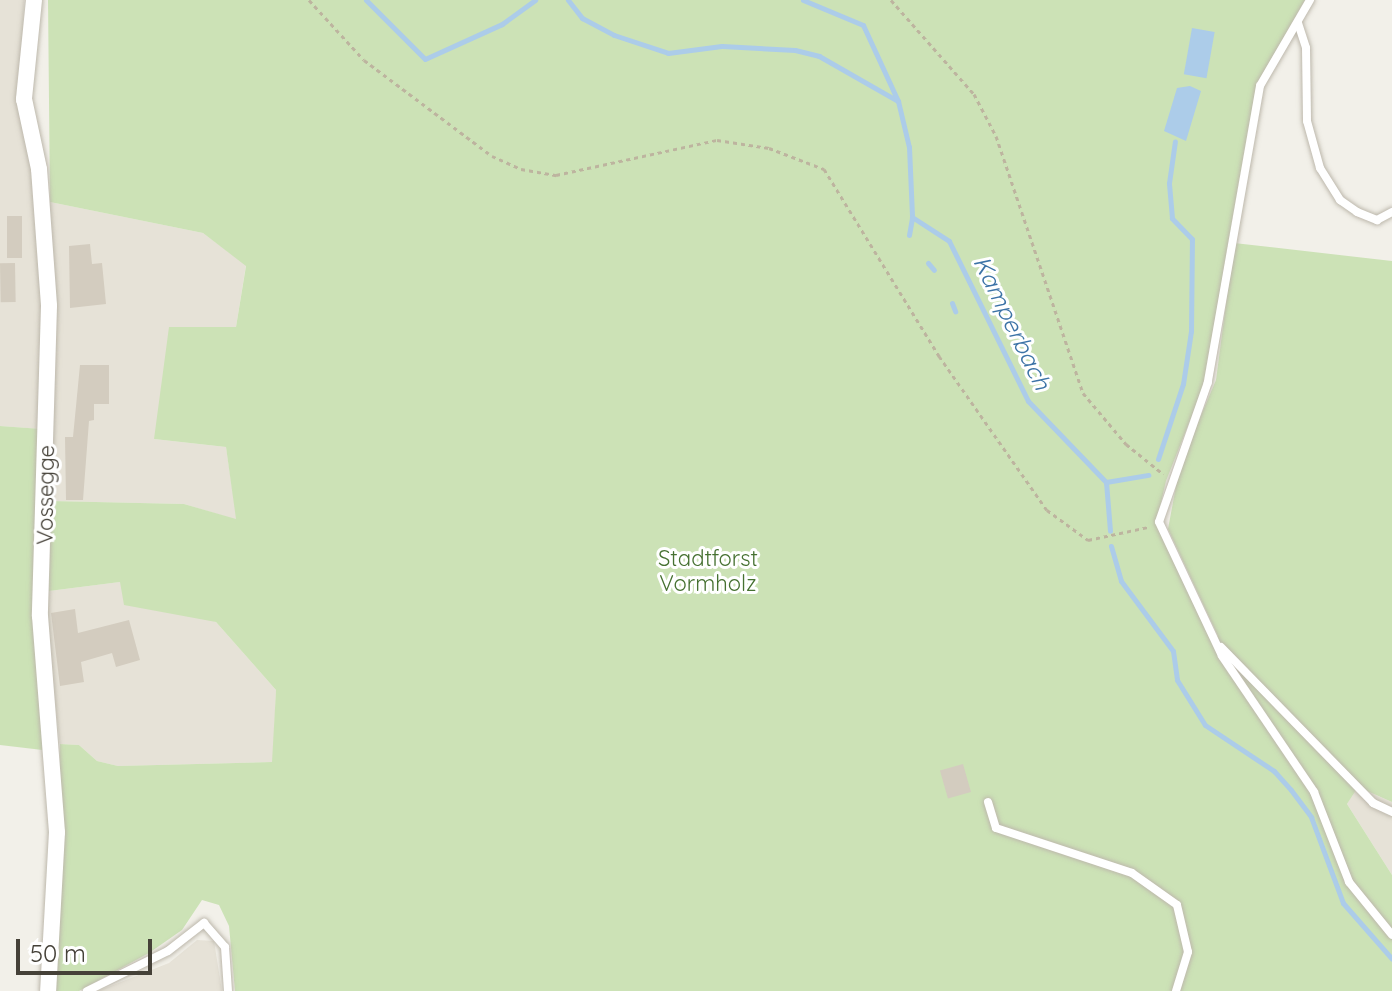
<!DOCTYPE html>
<style>
body{margin:0}
#map{position:relative;width:1392px;height:991px;overflow:hidden;background:#f2f0e9;font-family:Quicksand,sans-serif}
div>[style]{position:absolute}
[style*='--x']{left:calc(var(--x)*1px);top:calc(var(--y)*1px);width:calc(var(--w)*1px);rotate:calc(var(--a)*1deg)}
.residential>*{inset:0;background:#e6e2d7}
.green>*{inset:0;background:#cce2b6}
.water>*{inset:0;background:#accce9;transform-origin:0 0}
.stream>*{height:5px;margin:-2.5px;padding:0 2.5px;transform-origin:2.5px;border-radius:2.5px;background:#accce9}
.building>*{inset:0;background:#d3ccbf;transform-origin:0 0}
.path>*{height:3px;margin-top:-1.5px;transform-origin:0;background:repeating-linear-gradient(90deg,#bdb49f 0 4px,transparent 0 8px)}
.roads{filter:drop-shadow(0 0 2px #bdb8ac) drop-shadow(0 0 2px #bdb8ac)}
.service>*{height:8px;margin:-4px;padding:0 4px;transform-origin:4px;border-radius:4px;background:#fff}
.minor>*{height:16px;margin:-8px;padding:0 8px;transform-origin:8px;border-radius:8px;background:#fff}
span{translate:-50% -50%;white-space:nowrap;text-align:center;line-height:1.15;-webkit-text-stroke:6px #fff;paint-order:stroke}
.street-label{font-size:22px;color:#454138}
.park-label{font-size:22px;color:#467131}
.water-label{font-size:24px;color:#3c73a6;font-style:italic}
.scale{position:absolute;left:16px;top:939px;width:136px;height:36px;box-sizing:border-box;border:4px solid #454138;border-top:0;padding-left:10px;font-size:24px;line-height:28px;white-space:nowrap;color:#454138;-webkit-text-stroke:6px #fff;paint-order:stroke}
</style>
<div id="map">
<div class="residential">
<i style="clip-path:polygon(0 0,24px 0,20px 113px,31px 158px,42px 304px,41px 429px,0 426px)"></i>
<i style="clip-path:polygon(50px 202px,203px 233px,246px 265px,236px 327px,154px 439px,226px 447px,237px 520px,184px 504px,51px 501px)"></i>
<i style="clip-path:polygon(120px 582px,216px 622px,276px 690px,273px 762px,118px 766px,97px 761px,79px 745px,60px 744px,45px 616px,49px 591px)"></i>
<i style="clip-path:polygon(1357px 787px,1392px 802px,1392px 875px,1347px 804px)"></i>
<i style="clip-path:polygon(197px 940px,214px 941px,222px 991px,98px 991px,169px 963px)"></i>
</div>
<div class="green">
<i style="clip-path:polygon(48px 0,1305px 0,1257px 84px,1206px 380px,1166px 481px,1156px 524px,1213px 638px,1218px 636px,1168px 529px,1180px 465px,1216px 380px,1234px 243px,1392px 261px,1392px 802px,1358px 787px,1347px 804px,1392px 875px,1392px 991px,235px 991px,229px 926px,219px 905px,202px 900px,182px 930px,149px 953px,79px 991px,55px 991px,60px 744px,79px 745px,97px 761px,118px 766px,272px 762px,276px 690px,216px 622px,124px 605px,120px 582px,49px 591px,51px 501px,184px 504px,236px 519px,226px 447px,154px 439px,169px 327px,236px 327px,246px 266px,203px 233px,50px 202px)"></i>
<i style="clip-path:polygon(0 426px,42px 429px,51px 751px,0 745px)"></i>
</div>
<div class="water">
<i style="left:1192px;top:28px;width:23px;height:47px;rotate:10deg"></i>
<i style="clip-path:polygon(1190px 86px,1201px 91px,1186px 141px,1164px 131px,1177px 88px)"></i>
</div>
<div class="stream">
<i style="--x:366;--y:0;--w:83;--a:45"></i>
<i style="--x:425;--y:59;--w:85;--a:-24.4"></i>
<i style="--x:502;--y:24;--w:41;--a:-36"></i>
<i style="--x:568;--y:0;--w:23;--a:52"></i>
<i style="--x:582;--y:18;--w:36;--a:28"></i>
<i style="--x:614;--y:35;--w:57;--a:18.4"></i>
<i style="--x:668;--y:53;--w:54;--a:-7.4"></i>
<i style="--x:722;--y:46;--w:73;--a:3.1"></i>
<i style="--x:795;--y:50;--w:25;--a:14"></i>
<i style="--x:819;--y:56;--w:91;--a:29.7"></i>
<i style="--x:898;--y:101;--w:47;--a:76.6"></i>
<i style="--x:909;--y:147;--w:70;--a:87.5"></i>
<i style="--x:912;--y:217;--w:44;--a:33"></i>
<i style="--x:949;--y:241;--w:178;--a:63.7"></i>
<i style="--x:1028;--y:401;--w:112;--a:46.1"></i>
<i style="--x:1106;--y:482;--w:49;--a:85.3"></i>
<i style="--x:803;--y:0;--w:65;--a:22.6"></i>
<i style="--x:863;--y:25;--w:84;--a:65.3"></i>
<i style="--x:909;--y:235;--w:17;--a:-80"></i>
<i style="--x:928;--y:263;--w:9;--a:49"></i>
<i style="--x:952;--y:303;--w:9;--a:69"></i>
<i style="--x:1158;--y:459;--w:79;--a:-71.6"></i>
<i style="--x:1183;--y:384;--w:54;--a:-81.4"></i>
<i style="--x:1191;--y:331;--w:92;--a:-89.4"></i>
<i style="--x:1192;--y:239;--w:29;--a:-134"></i>
<i style="--x:1172;--y:218;--w:35;--a:-95"></i>
<i style="--x:1169;--y:183;--w:42;--a:-81.9"></i>
<i style="--x:1106;--y:482;--w:43;--a:-9.5"></i>
<i style="--x:1111;--y:546;--w:36;--a:74"></i>
<i style="--x:1121;--y:581;--w:87;--a:53.4"></i>
<i style="--x:1173;--y:651;--w:29;--a:82"></i>
<i style="--x:1177;--y:680;--w:53;--a:58.1"></i>
<i style="--x:1205;--y:725;--w:83;--a:33.7"></i>
<i style="--x:1274;--y:771;--w:25;--a:48"></i>
<i style="--x:1291;--y:790;--w:34;--a:53"></i>
<i style="--x:1311;--y:817;--w:92;--a:69.6"></i>
<i style="--x:1343;--y:903;--w:74;--a:48.8"></i>
</div>
<div class="building">
<i style="left:22px;top:216px;width:42px;height:15px;rotate:90deg"></i>
<i style="clip-path:polygon(90px 244px,92px 264px,102px 263px,106px 304px,70px 308px,69px 246px)"></i>
<i style="left:15px;top:263px;width:39px;height:15px;rotate:89deg"></i>
<i style="clip-path:polygon(80px 365px,109px 365px,109px 404px,94px 404px,94px 420px,89px 421px,83px 500px,66px 500px,65px 437px,73px 437px)"></i>
<i style="clip-path:polygon(75px 609px,78px 633px,129px 620px,140px 660px,116px 667px,112px 653px,81px 662px,84px 682px,60px 686px,51px 613px)"></i>
<i style="left:963px;top:764px;width:29px;height:24px;rotate:74deg"></i>
</div>
<div class="path">
<i style="--x:309;--y:0;--w:81;--a:47.5"></i>
<i style="--x:364;--y:60;--w:160;--a:36.9"></i>
<i style="--x:492;--y:156;--w:32;--a:24"></i>
<i style="--x:521;--y:169;--w:36;--a:10"></i>
<i style="--x:556;--y:175;--w:165;--a:-12.3"></i>
<i style="--x:717;--y:140;--w:53;--a:8.7"></i>
<i style="--x:769;--y:148;--w:59;--a:20.9"></i>
<i style="--x:824;--y:169;--w:220;--a:58.4"></i>
<i style="--x:939;--y:356;--w:188;--a:55"></i>
<i style="--x:1047;--y:510;--w:51;--a:36.2"></i>
<i style="--x:1088;--y:540;--w:61;--a:-12.2"></i>
<i style="--x:891;--y:0;--w:125;--a:48.6"></i>
<i style="--x:974;--y:94;--w:47;--a:62.4"></i>
<i style="--x:996;--y:136;--w:271;--a:71.3"></i>
<i style="--x:1083;--y:393;--w:67;--a:49.9"></i>
<i style="--x:1126;--y:444;--w:48;--a:39"></i>
</div>
<div class="roads">
<div class="service">
<i style="--x:1310;--y:0;--w:99;--a:120.2"></i>
<i style="--x:1260;--y:86;--w:301;--a:100"></i>
<i style="--x:1208;--y:382;--w:148;--a:109.3"></i>
<i style="--x:1159;--y:522;--w:148;--a:64.8"></i>
<i style="--x:1222;--y:656;--w:164;--a:55.9"></i>
<i style="--x:1314;--y:792;--w:97;--a:68.7"></i>
<i style="--x:1349;--y:882;--w:68;--a:50.9"></i>
<i style="--x:1298;--y:23;--w:26;--a:72"></i>
<i style="--x:1306;--y:48;--w:73;--a:89.2"></i>
<i style="--x:1307;--y:121;--w:49;--a:74.5"></i>
<i style="--x:1320;--y:168;--w:38;--a:58"></i>
<i style="--x:1340;--y:200;--w:21;--a:35"></i>
<i style="--x:1357;--y:212;--w:22;--a:22"></i>
<i style="--x:1377;--y:220;--w:17;--a:-28"></i>
<i style="--x:1221;--y:647;--w:218;--a:45.7"></i>
<i style="--x:1373;--y:803;--w:21;--a:25"></i>
<i style="--x:988;--y:802;--w:27;--a:73"></i>
<i style="--x:996;--y:828;--w:143;--a:18.3"></i>
<i style="--x:1132;--y:873;--w:55;--a:35.4"></i>
<i style="--x:1177;--y:905;--w:48;--a:76.8"></i>
<i style="--x:1188;--y:952;--w:41;--a:107.1"></i>
<i style="--x:87;--y:991;--w:90;--a:-26.3"></i>
<i style="--x:168;--y:951;--w:46;--a:-37.9"></i>
<i style="--x:204;--y:923;--w:32;--a:49"></i>
<i style="--x:225;--y:947;--w:44;--a:86.1"></i>
</div>
<div class="minor">
<i style="--x:34;--y:0;--w:100;--a:95.8"></i>
<i style="--x:24;--y:99;--w:72;--a:77.9"></i>
<i style="--x:39;--y:169;--w:137;--a:85.8"></i>
<i style="--x:49;--y:306;--w:310;--a:91.7"></i>
<i style="--x:40;--y:616;--w:217;--a:85.5"></i>
<i style="--x:57;--y:832;--w:159;--a:93.2"></i>
</div>
</div>
<div class="street-label">
<span style="left:46px;top:495px;rotate:-89deg">Vossegge</span>
</div>
<div class="park-label">
<span style="left:708px;top:571px">Stadtforst<br>Vormholz</span>
</div>
<div class="water-label">
<span style="left:1012px;top:323px;rotate:64deg">Kamperbach</span>
</div>
<div class="scale">50 m</div>
</div>
